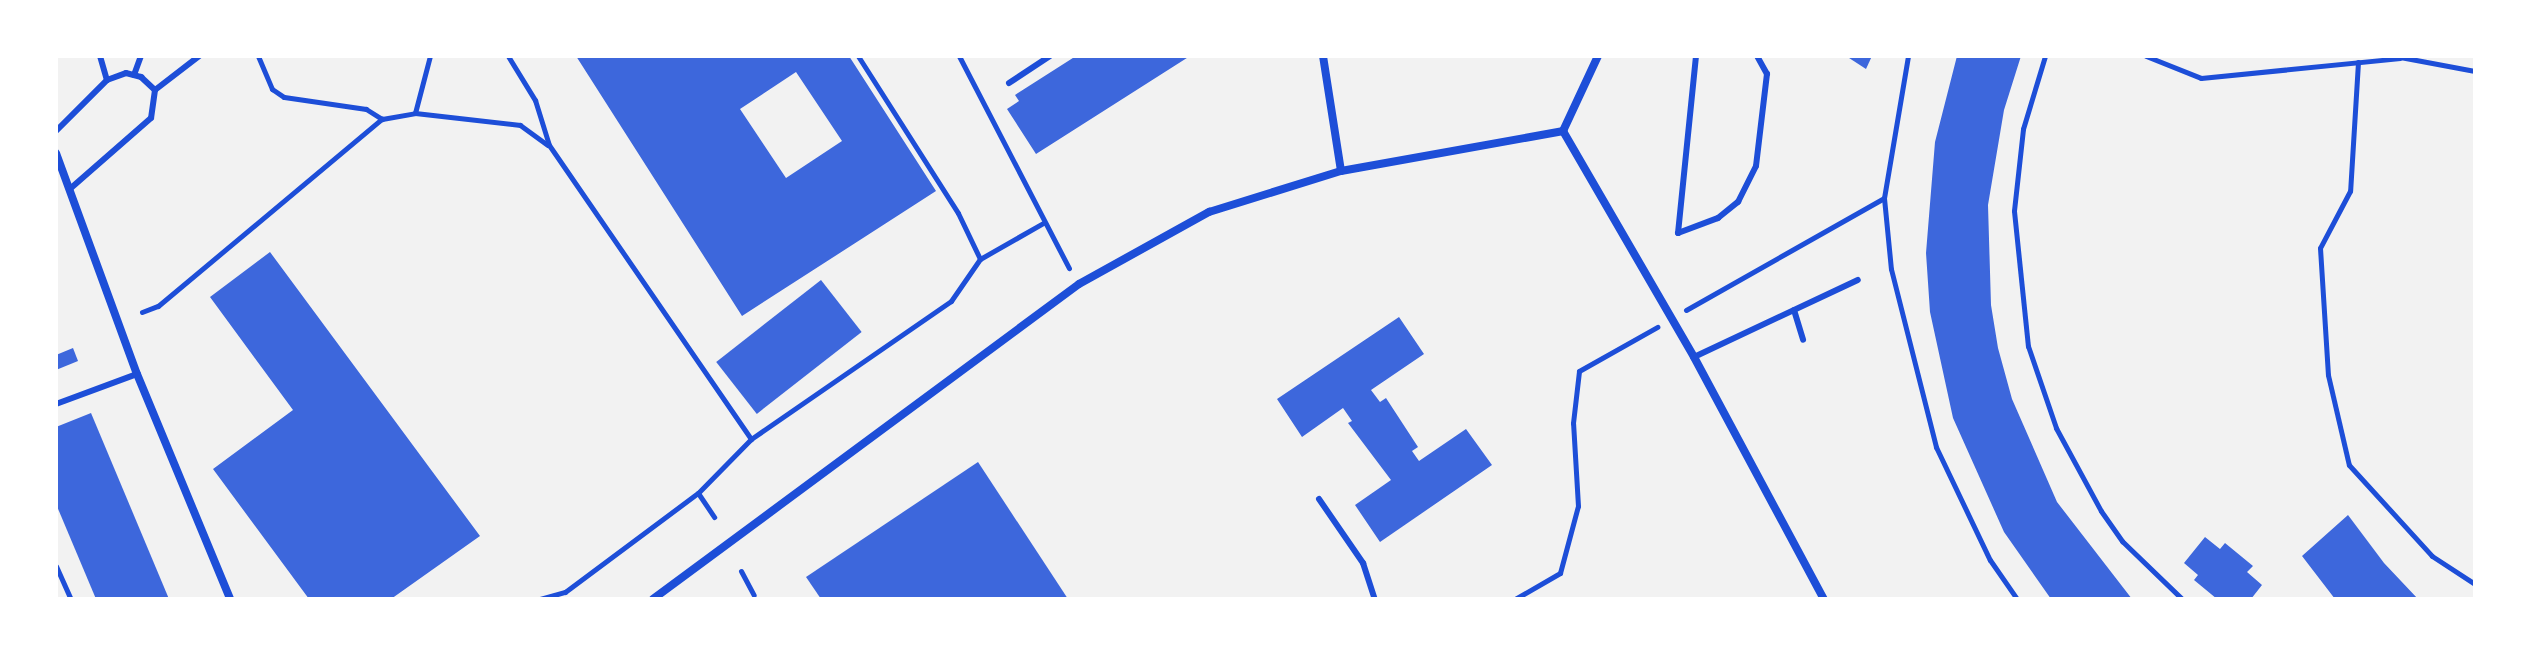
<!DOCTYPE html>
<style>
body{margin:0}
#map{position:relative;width:2531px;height:655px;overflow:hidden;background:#f2f2f2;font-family:"Fira Sans",sans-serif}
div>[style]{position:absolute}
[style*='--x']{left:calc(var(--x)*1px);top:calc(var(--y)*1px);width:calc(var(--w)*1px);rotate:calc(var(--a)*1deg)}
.building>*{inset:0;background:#3d67dc;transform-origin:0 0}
.path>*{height:5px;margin:-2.5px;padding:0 2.5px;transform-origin:2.5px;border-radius:2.5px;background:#1d4ed8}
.service>*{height:6px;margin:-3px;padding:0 3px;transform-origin:3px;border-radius:3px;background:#1d4ed8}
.minor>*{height:8px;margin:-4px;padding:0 4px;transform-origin:4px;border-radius:4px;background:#1d4ed8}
span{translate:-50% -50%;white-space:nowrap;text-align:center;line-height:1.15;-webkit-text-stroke:7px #fff;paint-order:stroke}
.frame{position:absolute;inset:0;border:58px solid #fff;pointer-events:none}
</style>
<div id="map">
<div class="building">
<i style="clip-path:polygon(evenodd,576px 56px,849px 56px,936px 191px,742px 316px,576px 56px,796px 72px,842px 141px,786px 178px,740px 109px,796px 72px)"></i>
<i style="clip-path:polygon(1076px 56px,1190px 56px,1036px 154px,1007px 109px,1019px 101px,1015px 95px)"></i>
<i style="clip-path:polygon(1846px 56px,1872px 56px,1866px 69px)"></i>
<i style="clip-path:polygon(1957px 56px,2021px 56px,2004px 110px,1988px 205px,1991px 305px,1998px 348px,2012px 399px,2057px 502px,2132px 599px,2051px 599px,2004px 532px,1953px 418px,1930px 312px,1926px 253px,1935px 142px)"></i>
<i style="clip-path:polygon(270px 252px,480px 536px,391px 599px,309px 599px,213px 469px,293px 410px,210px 297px)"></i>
<i style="left:821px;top:280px;width:66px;height:133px;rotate:52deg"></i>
<i style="clip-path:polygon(1399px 317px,1424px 354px,1371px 390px,1380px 402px,1386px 398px,1418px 447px,1412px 451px,1419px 461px,1466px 429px,1492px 465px,1380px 542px,1355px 505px,1391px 480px,1348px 423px,1352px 421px,1343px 408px,1302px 437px,1277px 399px)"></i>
<i style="clip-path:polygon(73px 348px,78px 361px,56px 370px,56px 355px)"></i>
<i style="clip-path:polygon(91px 413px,169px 599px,96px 599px,56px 504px,56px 427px)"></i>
<i style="clip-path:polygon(978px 462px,1068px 599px,821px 599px,806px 577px)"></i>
<i style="clip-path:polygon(2348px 515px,2384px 563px,2418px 599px,2335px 599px,2302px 556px)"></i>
<i style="clip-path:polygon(2205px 537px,2220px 549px,2225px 543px,2253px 566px,2247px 572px,2262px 585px,2251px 599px,2217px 599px,2194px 580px,2198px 575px,2184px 563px)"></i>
</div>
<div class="path">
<i style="--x:258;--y:56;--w:36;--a:67"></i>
<i style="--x:272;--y:89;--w:14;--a:34"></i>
<i style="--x:284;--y:97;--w:83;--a:8.3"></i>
<i style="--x:366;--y:109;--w:19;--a:32"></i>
<i style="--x:382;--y:119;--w:34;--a:-10"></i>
<i style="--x:415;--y:113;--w:59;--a:-75.3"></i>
<i style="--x:508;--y:56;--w:52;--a:58.5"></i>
<i style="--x:535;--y:100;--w:47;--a:72.7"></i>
<i style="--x:549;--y:145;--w:357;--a:55.5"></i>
<i style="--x:858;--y:56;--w:186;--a:57.5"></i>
<i style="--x:958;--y:213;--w:51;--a:64.4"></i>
<i style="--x:959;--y:56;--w:239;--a:62.6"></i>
<i style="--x:2045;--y:56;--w:76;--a:106.8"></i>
<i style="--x:2023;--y:129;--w:82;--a:96.3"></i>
<i style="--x:2014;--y:211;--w:136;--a:84.1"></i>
<i style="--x:2028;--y:346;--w:87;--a:71.1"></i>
<i style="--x:2056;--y:428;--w:94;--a:61.5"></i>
<i style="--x:2101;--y:511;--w:37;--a:55"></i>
<i style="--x:2122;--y:541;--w:83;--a:44"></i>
<i style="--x:2146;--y:56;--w:59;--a:21.8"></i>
<i style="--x:2201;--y:78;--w:200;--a:-5.7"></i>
<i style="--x:2400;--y:57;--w:76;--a:10.6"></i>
<i style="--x:2358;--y:62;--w:129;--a:93.5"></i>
<i style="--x:2350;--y:191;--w:64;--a:117.8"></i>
<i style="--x:2320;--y:248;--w:127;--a:86.4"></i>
<i style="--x:2328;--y:375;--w:92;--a:76.9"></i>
<i style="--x:2349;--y:465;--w:123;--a:47.6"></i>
<i style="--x:2432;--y:556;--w:51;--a:33.1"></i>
<i style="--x:415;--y:113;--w:106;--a:6.5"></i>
<i style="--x:520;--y:125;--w:34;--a:36"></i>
<i style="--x:1884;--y:198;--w:71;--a:84.4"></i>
<i style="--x:1891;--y:269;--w:184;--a:75.8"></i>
<i style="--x:1936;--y:447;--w:125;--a:64.5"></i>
<i style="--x:1990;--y:560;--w:47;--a:55.3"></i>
<i style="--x:1686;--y:310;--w:227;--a:-29.5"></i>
<i style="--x:1884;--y:198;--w:144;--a:-80.4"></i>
<i style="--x:142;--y:312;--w:17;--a:-21"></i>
<i style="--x:158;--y:306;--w:292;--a:-39.9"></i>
<i style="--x:698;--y:493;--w:29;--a:56"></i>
<i style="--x:56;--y:566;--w:36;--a:66"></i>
<i style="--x:741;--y:571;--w:27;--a:62"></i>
<i style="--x:540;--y:599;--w:26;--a:-16"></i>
<i style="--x:565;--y:592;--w:166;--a:-36.7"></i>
<i style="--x:698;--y:493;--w:76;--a:-45.5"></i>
<i style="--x:751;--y:439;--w:243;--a:-34.6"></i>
<i style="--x:951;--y:301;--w:51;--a:-55.4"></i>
<i style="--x:980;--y:259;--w:73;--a:-29.7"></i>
<i style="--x:1515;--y:599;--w:52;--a:-30"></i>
<i style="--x:1560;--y:573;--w:69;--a:-75"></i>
<i style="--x:1578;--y:506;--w:83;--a:-93.4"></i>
<i style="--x:1573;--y:423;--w:52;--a:-83.4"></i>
<i style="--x:1579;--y:371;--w:90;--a:-29.4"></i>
</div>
<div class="service">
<i style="--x:100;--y:56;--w:25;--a:74"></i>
<i style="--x:1696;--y:56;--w:178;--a:95.8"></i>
<i style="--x:1678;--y:233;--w:43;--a:-20.6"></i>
<i style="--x:1718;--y:218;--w:26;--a:-39"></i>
<i style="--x:1738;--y:202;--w:40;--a:-63.4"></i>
<i style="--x:1756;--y:166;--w:93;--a:-83.2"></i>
<i style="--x:1767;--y:74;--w:21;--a:-119"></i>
<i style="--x:134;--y:75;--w:20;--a:-70"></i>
<i style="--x:1009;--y:83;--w:49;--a:-33.4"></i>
<i style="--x:155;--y:90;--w:56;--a:-37.7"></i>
<i style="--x:56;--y:131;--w:72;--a:-45"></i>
<i style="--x:107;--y:80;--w:20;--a:-20"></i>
<i style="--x:126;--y:73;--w:16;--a:15"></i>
<i style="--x:141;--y:77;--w:19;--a:43"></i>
<i style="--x:155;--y:90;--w:28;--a:98"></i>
<i style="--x:151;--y:118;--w:106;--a:138.8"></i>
<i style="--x:1794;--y:310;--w:31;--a:73"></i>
<i style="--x:1694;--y:357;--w:181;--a:-25.2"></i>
<i style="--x:56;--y:404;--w:86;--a:-20.3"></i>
<i style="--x:1319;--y:499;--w:78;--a:55.5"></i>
<i style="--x:1363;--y:563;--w:38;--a:72"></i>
</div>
<div class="minor">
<i style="--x:1323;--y:56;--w:116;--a:81.1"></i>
<i style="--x:1563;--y:131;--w:261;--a:59.9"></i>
<i style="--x:1694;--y:357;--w:275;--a:61.8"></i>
<i style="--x:1563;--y:131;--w:83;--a:-65"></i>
<i style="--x:56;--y:153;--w:235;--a:69.9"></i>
<i style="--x:137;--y:374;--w:243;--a:67.5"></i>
<i style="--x:653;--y:599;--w:530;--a:-36.48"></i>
<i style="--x:1079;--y:284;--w:149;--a:-29"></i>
<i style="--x:1209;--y:212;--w:138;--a:-17.3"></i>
<i style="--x:1341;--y:171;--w:226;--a:-10.2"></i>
</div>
<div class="frame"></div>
</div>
